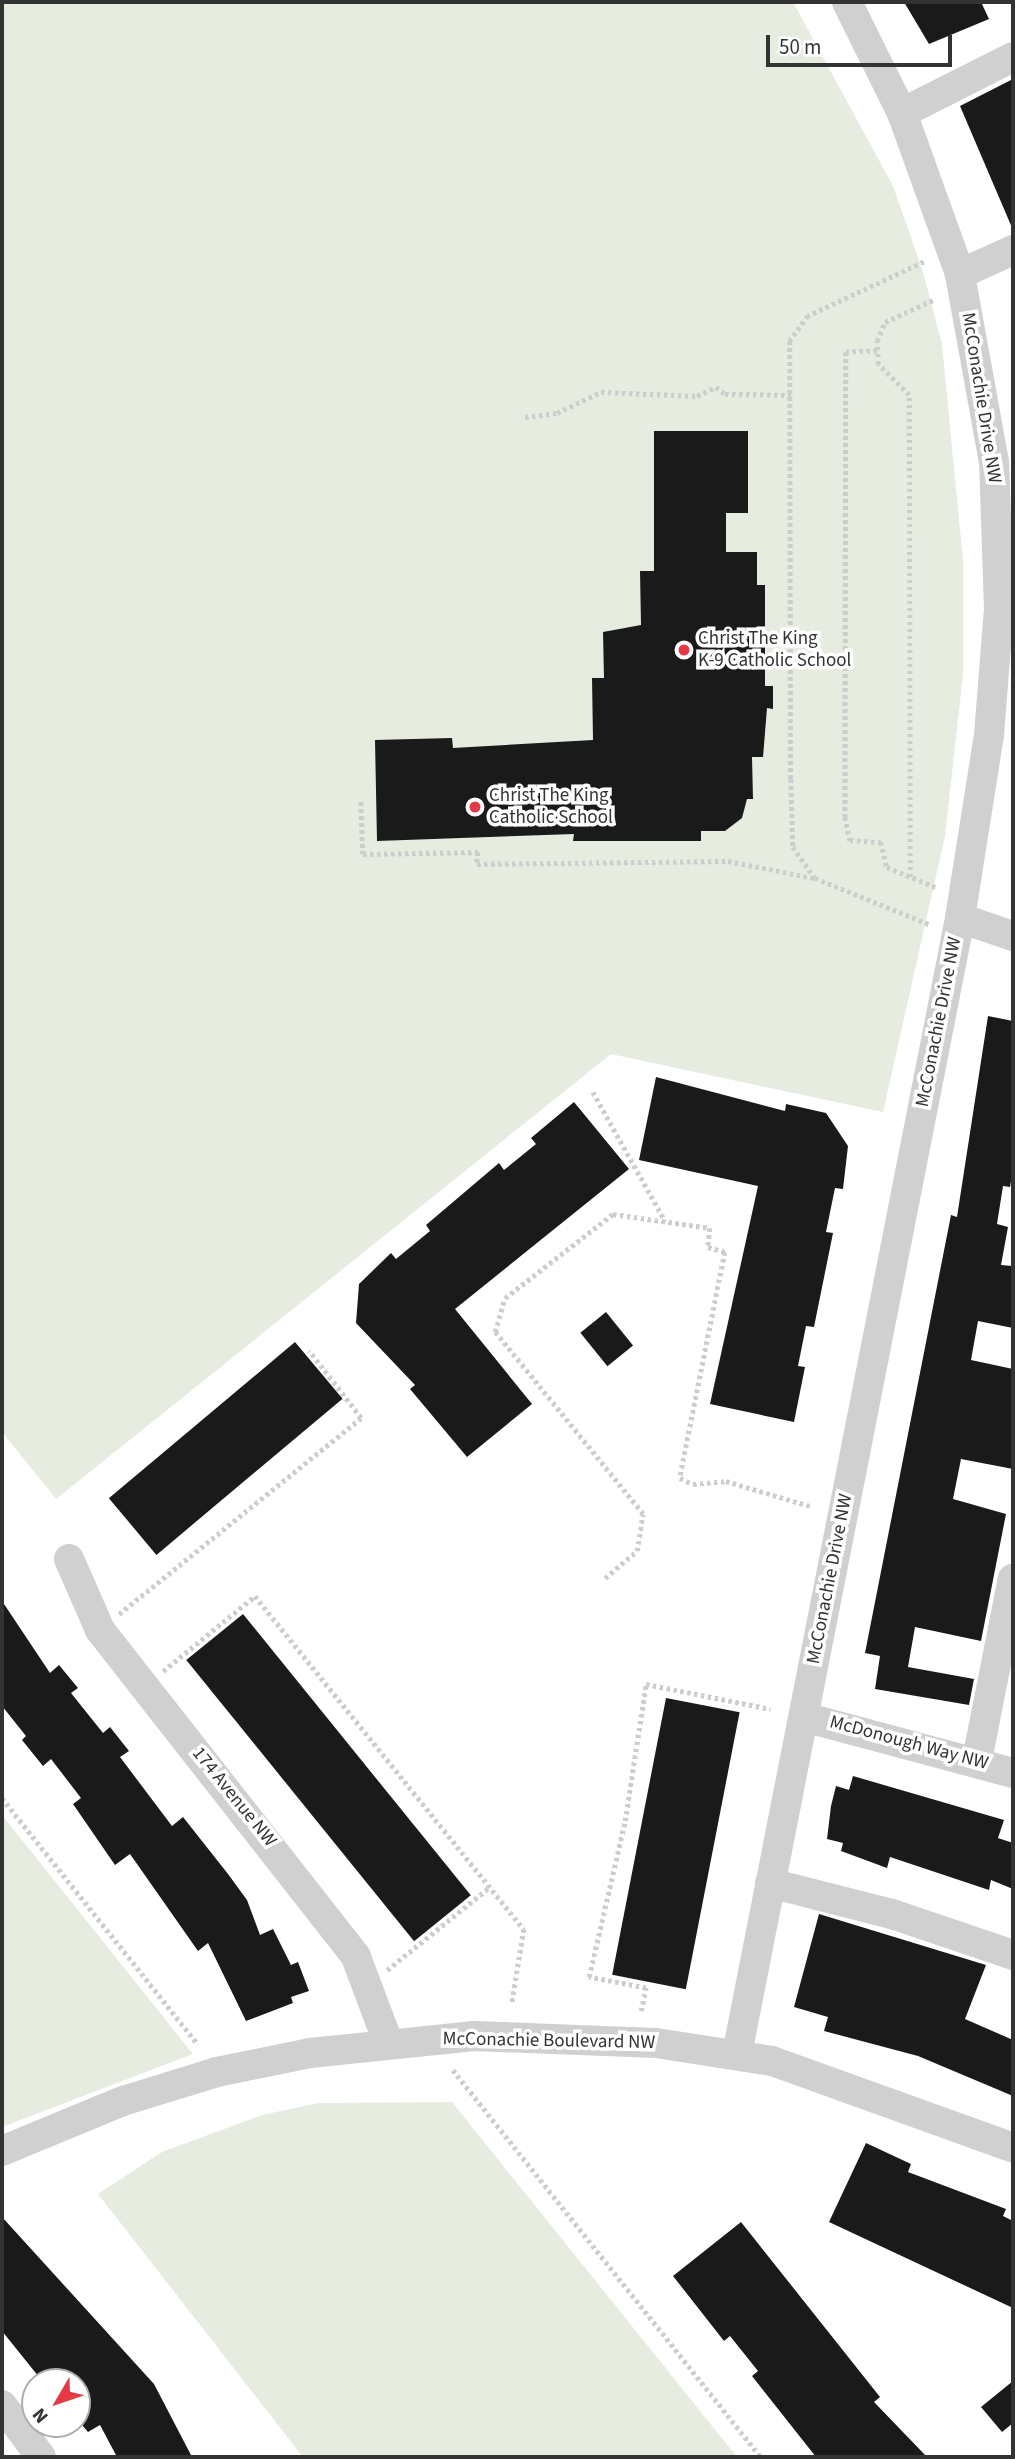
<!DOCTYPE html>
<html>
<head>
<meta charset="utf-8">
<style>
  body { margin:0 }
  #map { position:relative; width:1015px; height:2459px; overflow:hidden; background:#fff; font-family:"Source Sans 3",sans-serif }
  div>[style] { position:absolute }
  .green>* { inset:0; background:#e6ecdf }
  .building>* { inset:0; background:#1a1a1a; transform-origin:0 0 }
  .path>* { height:4.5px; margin-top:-2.25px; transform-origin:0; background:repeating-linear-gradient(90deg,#cdcdcd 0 3.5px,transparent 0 7px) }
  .minor>* { height:30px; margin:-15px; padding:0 15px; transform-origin:15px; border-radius:15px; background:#d0d0d0 }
  .dots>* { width:19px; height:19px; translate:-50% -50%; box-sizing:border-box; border:4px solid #fff; border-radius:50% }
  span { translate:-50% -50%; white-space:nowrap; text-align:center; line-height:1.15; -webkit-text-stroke:7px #fff; paint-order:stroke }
  .street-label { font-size:19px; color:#333 }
  .poi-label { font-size:19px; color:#333 }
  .left { translate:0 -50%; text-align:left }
  .frame { position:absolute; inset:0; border:4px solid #333; pointer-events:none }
  .north { position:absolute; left:21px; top:2368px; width:70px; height:70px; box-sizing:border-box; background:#fff; border:2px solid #adadad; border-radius:50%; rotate:231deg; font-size:19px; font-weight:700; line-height:28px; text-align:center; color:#333 }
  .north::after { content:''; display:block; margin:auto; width:24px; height:32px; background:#e63946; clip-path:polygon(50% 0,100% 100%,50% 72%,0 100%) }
  .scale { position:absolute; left:766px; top:35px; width:186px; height:32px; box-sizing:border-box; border:4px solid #333; border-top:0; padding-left:9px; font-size:21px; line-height:24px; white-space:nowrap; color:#333; -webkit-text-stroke:5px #fff; paint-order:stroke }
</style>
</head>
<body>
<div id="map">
  <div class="green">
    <i style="clip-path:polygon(2px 2px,793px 2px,893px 186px,923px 272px,942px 344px,963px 561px,963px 674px,945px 836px,883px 1112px,611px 1054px,56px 1499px,2px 1432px)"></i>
    <i style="clip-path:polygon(2px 1815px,193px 2054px,2px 2127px)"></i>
    <i style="clip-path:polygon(452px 2102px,737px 2457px,303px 2457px,98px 2194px,162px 2152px,262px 2115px,319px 2103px)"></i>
  </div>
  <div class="building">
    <i style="clip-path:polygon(904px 2px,981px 2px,989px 19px,929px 44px)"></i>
    <i style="clip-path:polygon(1013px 79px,1013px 230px,960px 106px)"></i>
    <i style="clip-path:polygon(654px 431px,748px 431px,748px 513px,726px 513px,726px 552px,757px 552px,757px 585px,765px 585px,765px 686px,773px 686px,773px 709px,767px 708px,763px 757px,752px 757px,753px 799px,747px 799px,742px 818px,725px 831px,701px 831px,701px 841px,573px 841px,574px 834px,377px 841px,375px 740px,452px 738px,453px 748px,593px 740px,592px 678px,604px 678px,603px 632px,641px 625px,640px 571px,654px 571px)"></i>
    <i style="clip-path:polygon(988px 1016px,1013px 1021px,1013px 1170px,1010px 1187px,1003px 1186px,997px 1224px,1008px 1227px,1001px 1265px,1013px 1266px,1013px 1328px,978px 1321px,971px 1360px,1013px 1369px,1013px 1469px,961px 1459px,953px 1499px,1006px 1514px,981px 1641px,915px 1627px,908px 1667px,974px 1679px,969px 1705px,875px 1689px,880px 1656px,865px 1653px,951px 1215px,957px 1217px)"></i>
    <i style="clip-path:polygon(656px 1077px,785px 1111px,786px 1104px,826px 1113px,848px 1146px,843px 1189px,835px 1188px,826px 1232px,833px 1233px,814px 1327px,806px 1326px,798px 1366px,805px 1367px,794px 1422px,710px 1404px,758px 1186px,639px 1160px)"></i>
    <i style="clip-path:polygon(574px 1102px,629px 1169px,455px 1309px,532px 1404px,467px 1457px,410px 1389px,415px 1385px,356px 1323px,359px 1284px,391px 1253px,396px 1259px,430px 1231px,426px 1225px,499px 1163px,504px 1170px,536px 1144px,531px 1138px)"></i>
    <i style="left:606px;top:1312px;width:43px;height:33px;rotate:51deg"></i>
    <i style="left:295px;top:1342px;width:74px;height:243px;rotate:50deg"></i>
    <i style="clip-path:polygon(2px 1601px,50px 1673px,59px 1665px,78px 1688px,71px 1693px,103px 1733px,110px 1727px,129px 1751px,120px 1757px,172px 1826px,183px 1817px,228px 1874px,247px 1900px,260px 1935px,273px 1929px,291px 1965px,298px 1962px,309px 1991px,291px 1997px,293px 2003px,246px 2021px,208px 1943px,198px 1951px,130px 1854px,115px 1865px,73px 1804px,81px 1798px,51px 1759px,43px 1766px,22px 1740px,26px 1736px,2px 1706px)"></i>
    <i style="left:243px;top:1614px;width:362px;height:73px;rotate:51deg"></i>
    <i style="left:666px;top:1698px;width:75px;height:282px;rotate:11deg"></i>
    <i style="clip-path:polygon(853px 1776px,1004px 1820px,998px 1838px,1013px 1843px,1013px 1889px,991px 1880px,989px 1890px,890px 1857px,887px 1868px,841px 1851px,843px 1843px,827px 1839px,831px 1806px,836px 1786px,849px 1790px)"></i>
    <i style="clip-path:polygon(819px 1914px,986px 1965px,965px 2019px,1013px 2040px,1013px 2096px,918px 2056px,824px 2031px,828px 2017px,794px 2007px)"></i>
    <i style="clip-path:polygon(866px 2143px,911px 2164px,908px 2172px,1006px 2209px,1003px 2216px,1013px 2221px,1013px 2308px,829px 2222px)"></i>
    <i style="clip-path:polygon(2px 2217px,154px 2384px,192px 2457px,117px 2457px,100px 2425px,88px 2432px,77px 2419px,77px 2382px,43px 2382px,2px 2331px)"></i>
    <i style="clip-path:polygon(741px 2222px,880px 2397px,874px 2402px,927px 2457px,816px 2457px,752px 2376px,758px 2371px,730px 2336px,724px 2341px,673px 2276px)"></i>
    <i style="clip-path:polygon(1013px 2381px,1013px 2423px,1002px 2432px,981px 2407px)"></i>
  </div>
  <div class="path">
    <i style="left:924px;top:262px;width:128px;rotate:155deg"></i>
    <i style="left:808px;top:316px;width:31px;rotate:126deg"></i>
    <i style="left:790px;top:341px;width:438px;rotate:89.9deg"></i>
    <i style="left:791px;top:779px;width:68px;rotate:88.3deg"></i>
    <i style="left:793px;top:847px;width:38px;rotate:55deg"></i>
    <i style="left:815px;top:878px;width:123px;rotate:22deg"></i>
    <i style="left:877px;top:351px;width:31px;rotate:178deg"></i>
    <i style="left:846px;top:352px;width:465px;rotate:90.1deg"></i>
    <i style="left:845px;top:817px;width:24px;rotate:78deg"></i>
    <i style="left:850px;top:840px;width:31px;rotate:4deg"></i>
    <i style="left:881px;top:842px;width:26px;rotate:77deg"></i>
    <i style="left:887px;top:867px;width:55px;rotate:22.4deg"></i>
    <i style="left:525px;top:417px;width:32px;rotate:-7deg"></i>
    <i style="left:557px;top:413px;width:49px;rotate:-25.5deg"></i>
    <i style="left:601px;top:392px;width:96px;rotate:2.4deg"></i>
    <i style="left:697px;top:396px;width:21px;rotate:-25deg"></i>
    <i style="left:716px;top:387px;width:11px;rotate:38deg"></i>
    <i style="left:725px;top:394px;width:66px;rotate:0.9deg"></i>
    <i style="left:361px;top:802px;width:52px;rotate:87.8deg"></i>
    <i style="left:363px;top:854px;width:115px;rotate:-1deg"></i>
    <i style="left:478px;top:852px;width:12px;rotate:95deg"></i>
    <i style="left:477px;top:864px;width:251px;rotate:-0.7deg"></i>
    <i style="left:728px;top:861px;width:88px;rotate:11.2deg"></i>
    <i style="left:910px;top:877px;width:482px;rotate:-90.1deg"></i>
    <i style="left:909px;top:395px;width:44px;rotate:-135deg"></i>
    <i style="left:878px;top:364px;width:23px;rotate:-92deg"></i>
    <i style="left:877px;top:341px;width:21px;rotate:-67deg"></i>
    <i style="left:885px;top:322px;width:53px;rotate:-24.6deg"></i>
    <i style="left:593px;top:1092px;width:148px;rotate:60.8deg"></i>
    <i style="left:605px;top:1578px;width:42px;rotate:-40.2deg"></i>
    <i style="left:637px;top:1551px;width:37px;rotate:-81deg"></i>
    <i style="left:643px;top:1514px;width:235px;rotate:-129.1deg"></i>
    <i style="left:495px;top:1332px;width:35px;rotate:-74deg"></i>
    <i style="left:505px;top:1298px;width:137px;rotate:-37.9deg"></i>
    <i style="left:613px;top:1214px;width:98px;rotate:8.2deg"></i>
    <i style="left:710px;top:1228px;width:19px;rotate:96deg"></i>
    <i style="left:708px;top:1247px;width:18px;rotate:16deg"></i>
    <i style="left:725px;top:1252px;width:230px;rotate:101.3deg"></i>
    <i style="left:680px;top:1478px;width:14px;rotate:25deg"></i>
    <i style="left:693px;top:1484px;width:33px;rotate:-5deg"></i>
    <i style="left:726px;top:1481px;width:88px;rotate:16.6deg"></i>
    <i style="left:119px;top:1614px;width:311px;rotate:-39deg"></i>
    <i style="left:361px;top:1418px;width:85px;rotate:-127.8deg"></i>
    <i style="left:163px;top:1671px;width:119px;rotate:-39.2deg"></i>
    <i style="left:255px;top:1596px;width:428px;rotate:51.1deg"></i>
    <i style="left:524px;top:1929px;width:76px;rotate:99.1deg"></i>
    <i style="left:2px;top:1798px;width:315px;rotate:51.5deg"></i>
    <i style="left:387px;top:1970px;width:132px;rotate:-38.9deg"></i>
    <i style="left:641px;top:2011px;width:24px;rotate:-78deg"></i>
    <i style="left:646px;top:1988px;width:58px;rotate:-169.1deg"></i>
    <i style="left:589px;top:1977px;width:160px;rotate:-77deg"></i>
    <i style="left:625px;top:1821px;width:139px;rotate:-81.3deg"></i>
    <i style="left:646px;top:1684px;width:127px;rotate:11.3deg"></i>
    <i style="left:453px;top:2070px;width:495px;rotate:51.5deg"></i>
  </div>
  <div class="minor">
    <i style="left:902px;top:113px;width:124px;rotate:-26.8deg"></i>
    <i style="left:960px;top:274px;width:58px;rotate:-24.4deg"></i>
    <i style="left:960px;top:918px;width:56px;rotate:18.8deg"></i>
    <i style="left:69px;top:1559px;width:77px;rotate:66.4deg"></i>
    <i style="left:100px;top:1630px;width:415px;rotate:51.9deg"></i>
    <i style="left:356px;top:1957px;width:91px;rotate:69.4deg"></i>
    <i style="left:804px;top:1717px;width:216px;rotate:15deg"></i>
    <i style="left:977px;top:1760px;width:185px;rotate:-78.8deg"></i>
    <i style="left:770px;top:1883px;width:126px;rotate:14.3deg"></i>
    <i style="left:892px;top:1914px;width:128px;rotate:18.7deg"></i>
    <i style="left:737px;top:2054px;width:1158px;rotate:-78.89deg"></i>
    <i style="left:960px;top:918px;width:185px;rotate:-81deg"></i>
    <i style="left:989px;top:735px;width:126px;rotate:-85.5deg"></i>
    <i style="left:999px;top:609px;width:147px;rotate:-91.9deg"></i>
    <i style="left:994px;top:462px;width:191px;rotate:-100.3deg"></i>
    <i style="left:960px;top:274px;width:171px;rotate:-109.8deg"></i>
    <i style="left:902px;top:113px;width:124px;rotate:-116.4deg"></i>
    <i style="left:2px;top:2151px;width:131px;rotate:-22.5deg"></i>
    <i style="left:123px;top:2101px;width:98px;rotate:-17.1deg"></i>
    <i style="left:217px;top:2072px;width:95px;rotate:-11.5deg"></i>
    <i style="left:310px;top:2053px;width:165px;rotate:-5.9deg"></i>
    <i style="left:474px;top:2036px;width:182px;rotate:2.2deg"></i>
    <i style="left:656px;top:2043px;width:117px;rotate:8.8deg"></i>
    <i style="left:772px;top:2061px;width:256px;rotate:19.8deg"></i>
    <i style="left:2px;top:2405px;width:65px;rotate:53.1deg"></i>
  </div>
  <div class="dots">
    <i style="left:684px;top:650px;background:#e63946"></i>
    <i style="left:475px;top:807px;background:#e63946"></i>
  </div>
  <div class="street-label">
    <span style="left:981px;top:398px;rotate:81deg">McConachie Drive NW</span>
    <span style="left:939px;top:1022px;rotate:-79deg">McConachie Drive NW</span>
    <span style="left:830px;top:1579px;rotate:-79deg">McConachie Drive NW</span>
    <span style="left:909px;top:1743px;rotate:15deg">McDonough Way NW</span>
    <span style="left:234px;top:1797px;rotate:51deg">174 Avenue NW</span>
    <span style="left:549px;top:2041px;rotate:1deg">McConachie Boulevard NW</span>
  </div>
  <div class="poi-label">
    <span class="left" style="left:698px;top:650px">Christ The King<br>K-9 Catholic School</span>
    <span class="left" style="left:489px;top:807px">Christ The King<br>Catholic School</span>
  </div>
  <div class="frame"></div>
  <div class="north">N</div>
  <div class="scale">50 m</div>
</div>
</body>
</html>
